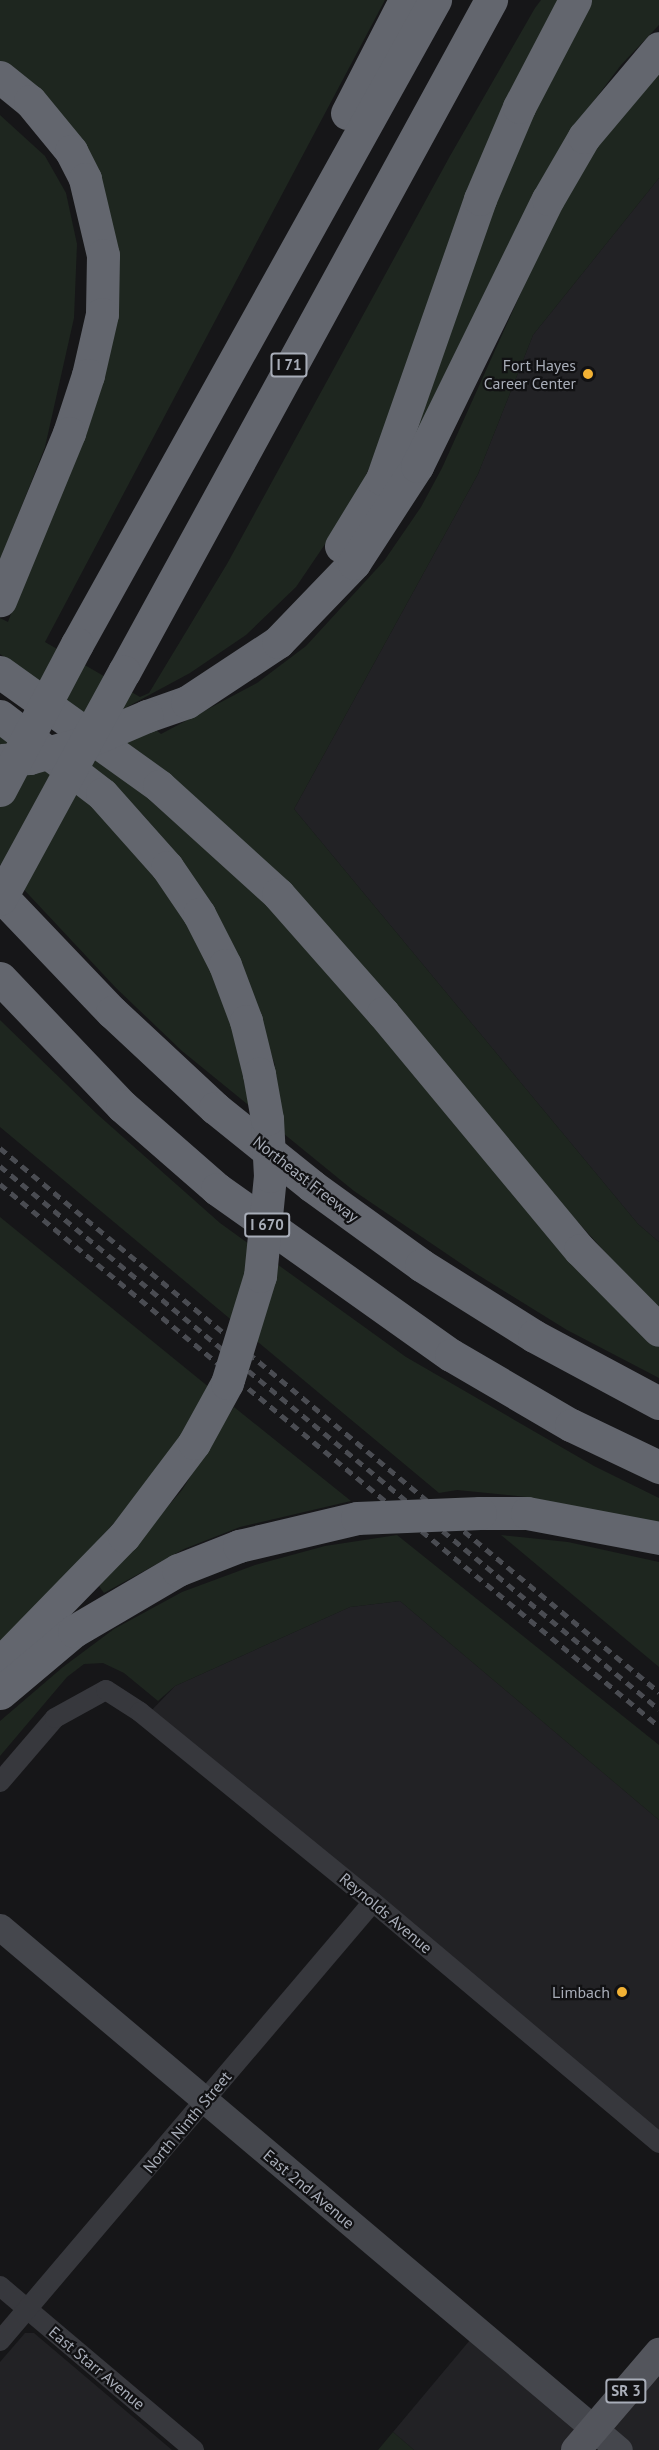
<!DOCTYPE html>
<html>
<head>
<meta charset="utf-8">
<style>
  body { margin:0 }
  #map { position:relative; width:659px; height:2450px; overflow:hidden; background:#161618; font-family:"PT Sans",sans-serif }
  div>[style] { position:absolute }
  .built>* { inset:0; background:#222225 }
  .green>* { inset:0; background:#1e261f }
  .street>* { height:20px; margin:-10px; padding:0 10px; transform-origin:10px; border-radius:10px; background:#37383d }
  .secondary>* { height:27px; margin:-13.5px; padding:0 13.5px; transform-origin:13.5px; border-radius:13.5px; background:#45474d }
  .primary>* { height:30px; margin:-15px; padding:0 15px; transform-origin:15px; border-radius:15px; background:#53555c }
  .highway>* { height:33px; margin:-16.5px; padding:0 16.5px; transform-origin:16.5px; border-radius:16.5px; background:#63666e }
  .rail>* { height:4.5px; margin-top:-2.25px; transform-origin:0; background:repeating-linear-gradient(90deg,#4a4c52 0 8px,transparent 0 14px) }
  .highway-bridge>* { height:33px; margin:-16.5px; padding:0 16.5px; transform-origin:16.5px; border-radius:16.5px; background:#63666e }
  .dots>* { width:16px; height:16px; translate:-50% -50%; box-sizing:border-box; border:3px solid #111113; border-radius:50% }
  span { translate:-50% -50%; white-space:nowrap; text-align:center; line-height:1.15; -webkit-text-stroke:4.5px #111113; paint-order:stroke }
  .shield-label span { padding:2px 4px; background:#111113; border:2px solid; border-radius:4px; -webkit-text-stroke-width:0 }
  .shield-label { font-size:15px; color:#a8adb8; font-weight:700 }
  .poi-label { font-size:16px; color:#a8adb8 }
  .right { translate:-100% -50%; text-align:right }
  .street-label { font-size:16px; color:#a8adb8 }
</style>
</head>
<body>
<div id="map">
  <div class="built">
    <i style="clip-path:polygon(659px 178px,659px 1242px,638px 1224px,294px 809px,478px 474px,533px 335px)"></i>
    <i style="clip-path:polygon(400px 1601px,659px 1820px,659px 2138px,149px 1713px,175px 1686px,350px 1607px)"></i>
    <i style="clip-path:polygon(25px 2333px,34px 2333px,172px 2450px,0 2450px,0 2362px)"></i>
    <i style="clip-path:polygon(475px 2334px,591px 2432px,575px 2450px,414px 2450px,393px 2432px)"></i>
    <i style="clip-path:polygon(659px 2373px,659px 2450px,629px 2450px,602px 2428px)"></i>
  </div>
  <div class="green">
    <i style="clip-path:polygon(0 0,385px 0,45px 642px,140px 697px,149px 693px,227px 564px,450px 156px,535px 8px,541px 0,562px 0,357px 497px,296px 587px,246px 635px,190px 673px,127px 707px,161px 734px,257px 683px,306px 646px,384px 561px,421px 507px,442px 468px,551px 226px,586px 162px,659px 68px,659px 178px,533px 335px,478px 474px,294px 809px,638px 1224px,659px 1242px,659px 1312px,191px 793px,145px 756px,0 654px,0 618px,8px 622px,40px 533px,112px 223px,0 63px)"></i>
    <i style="clip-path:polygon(588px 0,659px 0,659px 25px,621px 65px,574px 127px,407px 461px,400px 458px,522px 132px)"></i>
    <i style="clip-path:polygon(0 115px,45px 156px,66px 193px,77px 244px,74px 318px,45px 447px,0 561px)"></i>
    <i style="clip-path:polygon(0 731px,79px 788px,167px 885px,186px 914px,222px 991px,248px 1087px,266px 1080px,275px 1065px,241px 967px,219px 920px,170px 846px,142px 814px,110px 782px,53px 737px,111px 764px,173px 809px,262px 891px,312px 945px,564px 1247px,605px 1294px,659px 1344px,659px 1378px,567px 1330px,475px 1273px,354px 1191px,182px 1051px,116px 988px,0 864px)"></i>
    <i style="clip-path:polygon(0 1020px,97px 1114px,220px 1223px,406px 1357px,594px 1466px,659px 1498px,659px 1524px,527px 1497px,457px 1490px,439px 1493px,0 1127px)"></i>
    <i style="clip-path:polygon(0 1217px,210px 1388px,159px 1474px,0 1648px)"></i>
    <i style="clip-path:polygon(234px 1407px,351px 1501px,240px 1527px,184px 1549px,104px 1593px,99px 1586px,182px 1490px)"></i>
    <i style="clip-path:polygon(397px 1535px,659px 1745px,659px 1820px,400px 1601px,350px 1607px,175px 1686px,158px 1701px,124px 1673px,103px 1663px,84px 1664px,67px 1677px,0 1756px,0 1721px,63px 1667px,114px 1629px,182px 1592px,255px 1565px,325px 1546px)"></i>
    <i style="clip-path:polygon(501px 1535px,568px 1542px,659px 1562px,659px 1667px)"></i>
    <i style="clip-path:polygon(393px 2432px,414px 2450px,378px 2450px)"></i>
  </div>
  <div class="street">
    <i style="left:0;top:1782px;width:84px;rotate:-49.3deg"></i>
    <i style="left:55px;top:1718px;width:58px;rotate:-28.8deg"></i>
    <i style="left:106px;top:1690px;width:40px;rotate:32.9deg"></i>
    <i style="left:140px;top:1712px;width:301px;rotate:39.2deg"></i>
    <i style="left:373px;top:1902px;width:374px;rotate:40.1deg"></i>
    <i style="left:0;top:2286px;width:254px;rotate:40.2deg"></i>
    <i style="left:0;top:2341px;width:576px;rotate:-49.65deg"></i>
  </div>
  <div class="secondary">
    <i style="left:0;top:1927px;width:810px;rotate:40.19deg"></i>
  </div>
  <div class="primary">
    <i style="left:576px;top:2450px;width:128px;rotate:-49.4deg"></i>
  </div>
  <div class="highway">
    <i style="left:0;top:77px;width:38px;rotate:39deg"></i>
    <i style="left:30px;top:101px;width:65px;rotate:50.6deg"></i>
    <i style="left:71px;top:151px;width:31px;rotate:63deg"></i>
    <i style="left:85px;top:179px;width:78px;rotate:76.7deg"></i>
    <i style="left:103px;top:255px;width:59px;rotate:91deg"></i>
    <i style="left:102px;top:314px;width:63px;rotate:102.9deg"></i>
    <i style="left:88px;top:375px;width:61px;rotate:108.1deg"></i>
    <i style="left:69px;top:433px;width:181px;rotate:112.4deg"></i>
    <i style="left:347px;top:113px;width:127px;rotate:-62.8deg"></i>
    <i style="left:341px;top:546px;width:79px;rotate:-58.5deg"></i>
    <i style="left:382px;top:479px;width:297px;rotate:-70.7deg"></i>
    <i style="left:480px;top:199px;width:100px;rotate:-67deg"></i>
    <i style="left:519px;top:107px;width:121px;rotate:-62.4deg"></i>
    <i style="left:77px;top:644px;width:737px;rotate:-60.93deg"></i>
    <i style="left:0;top:672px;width:196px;rotate:35.6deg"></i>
    <i style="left:159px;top:786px;width:161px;rotate:42.2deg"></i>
    <i style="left:278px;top:894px;width:159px;rotate:48.6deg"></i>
    <i style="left:383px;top:1013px;width:308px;rotate:50.3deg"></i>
    <i style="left:580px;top:1250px;width:112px;rotate:45.4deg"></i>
    <i style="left:124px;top:672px;width:766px;rotate:-61.36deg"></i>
    <i style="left:0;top:716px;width:128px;rotate:37.4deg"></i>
    <i style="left:102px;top:794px;width:98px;rotate:48.3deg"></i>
    <i style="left:167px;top:867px;width:57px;rotate:55.8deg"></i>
    <i style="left:199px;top:914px;width:57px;rotate:63deg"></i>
    <i style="left:225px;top:965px;width:60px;rotate:69.4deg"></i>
    <i style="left:246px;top:1021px;width:55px;rotate:76.2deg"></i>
    <i style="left:147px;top:716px;width:42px;rotate:-19.3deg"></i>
    <i style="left:187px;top:702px;width:109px;rotate:-33.4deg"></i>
    <i style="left:278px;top:642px;width:110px;rotate:-46.1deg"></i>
    <i style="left:354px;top:563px;width:116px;rotate:-57deg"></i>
    <i style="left:417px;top:466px;width:297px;rotate:-63.9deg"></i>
    <i style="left:548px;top:199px;width:72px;rotate:-59.9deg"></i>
    <i style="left:584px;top:137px;width:116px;rotate:-49.9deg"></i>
    <i style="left:0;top:895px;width:162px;rotate:46.3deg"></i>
    <i style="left:112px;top:1012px;width:141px;rotate:43deg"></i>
    <i style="left:215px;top:1108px;width:124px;rotate:38.8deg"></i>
    <i style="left:312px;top:1186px;width:135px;rotate:35.9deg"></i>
    <i style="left:421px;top:1265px;width:133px;rotate:32.1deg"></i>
    <i style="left:534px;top:1336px;width:142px;rotate:28.2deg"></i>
    <i style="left:0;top:978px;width:177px;rotate:46.4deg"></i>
    <i style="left:122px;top:1106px;width:126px;rotate:41.1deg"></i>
    <i style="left:217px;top:1189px;width:287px;rotate:35.4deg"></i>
    <i style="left:451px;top:1355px;width:139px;rotate:30.3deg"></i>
    <i style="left:571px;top:1425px;width:98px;rotate:25.5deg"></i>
    <i style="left:480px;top:1513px;width:47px"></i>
    <i style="left:527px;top:1513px;width:134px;rotate:10.7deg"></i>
    <i style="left:0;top:1663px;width:177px;rotate:-45.7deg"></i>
    <i style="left:124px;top:1536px;width:116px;rotate:-53deg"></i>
    <i style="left:0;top:1693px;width:97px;rotate:-40deg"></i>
    <i style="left:74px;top:1631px;width:121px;rotate:-30.4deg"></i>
    <i style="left:178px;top:1570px;width:66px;rotate:-21.5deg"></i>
    <i style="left:239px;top:1546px;width:121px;rotate:-13.3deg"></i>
  </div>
  <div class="rail">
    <i style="left:0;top:1148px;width:855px;rotate:39.54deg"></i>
    <i style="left:0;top:1166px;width:854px;rotate:39.49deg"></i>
    <i style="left:0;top:1184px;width:853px;rotate:39.44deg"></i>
  </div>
  <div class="highway-bridge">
    <i style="left:2px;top:760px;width:27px;rotate:-4deg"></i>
    <i style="left:29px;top:758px;width:59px;rotate:-15.7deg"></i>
    <i style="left:86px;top:742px;width:66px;rotate:-23.1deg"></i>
    <i style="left:0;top:790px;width:165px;rotate:-62.2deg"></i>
    <i style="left:0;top:899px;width:259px;rotate:-61.4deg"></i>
    <i style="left:194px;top:1443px;width:68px;rotate:-61.2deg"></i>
    <i style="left:227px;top:1383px;width:112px;rotate:-72.9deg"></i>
    <i style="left:260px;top:1276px;width:100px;rotate:-84.3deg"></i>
    <i style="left:270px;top:1176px;width:57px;rotate:-93deg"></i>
    <i style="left:267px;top:1119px;width:46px;rotate:-100.1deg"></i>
    <i style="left:357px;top:1518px;width:123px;rotate:-2.3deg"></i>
  </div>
  <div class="dots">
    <i style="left:588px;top:374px;background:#f2b134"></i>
    <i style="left:622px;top:1992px;background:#f2b134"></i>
  </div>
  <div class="shield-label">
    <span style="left:289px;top:365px">I 71</span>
    <span style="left:267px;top:1225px">I 670</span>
    <span style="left:626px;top:2391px">SR 3</span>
  </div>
  <div class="poi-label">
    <span class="right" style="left:576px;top:374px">Fort Hayes<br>Career Center</span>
    <span class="right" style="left:610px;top:1992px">Limbach</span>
  </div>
  <div class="street-label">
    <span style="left:306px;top:1179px;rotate:38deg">Northeast Freeway</span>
    <span style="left:386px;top:1913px;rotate:40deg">Reynolds Avenue</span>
    <span style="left:187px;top:2122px;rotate:-50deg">North Ninth Street</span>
    <span style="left:309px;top:2189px;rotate:40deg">East 2nd Avenue</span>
    <span style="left:97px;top:2368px;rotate:40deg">East Starr Avenue</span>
  </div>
</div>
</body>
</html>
